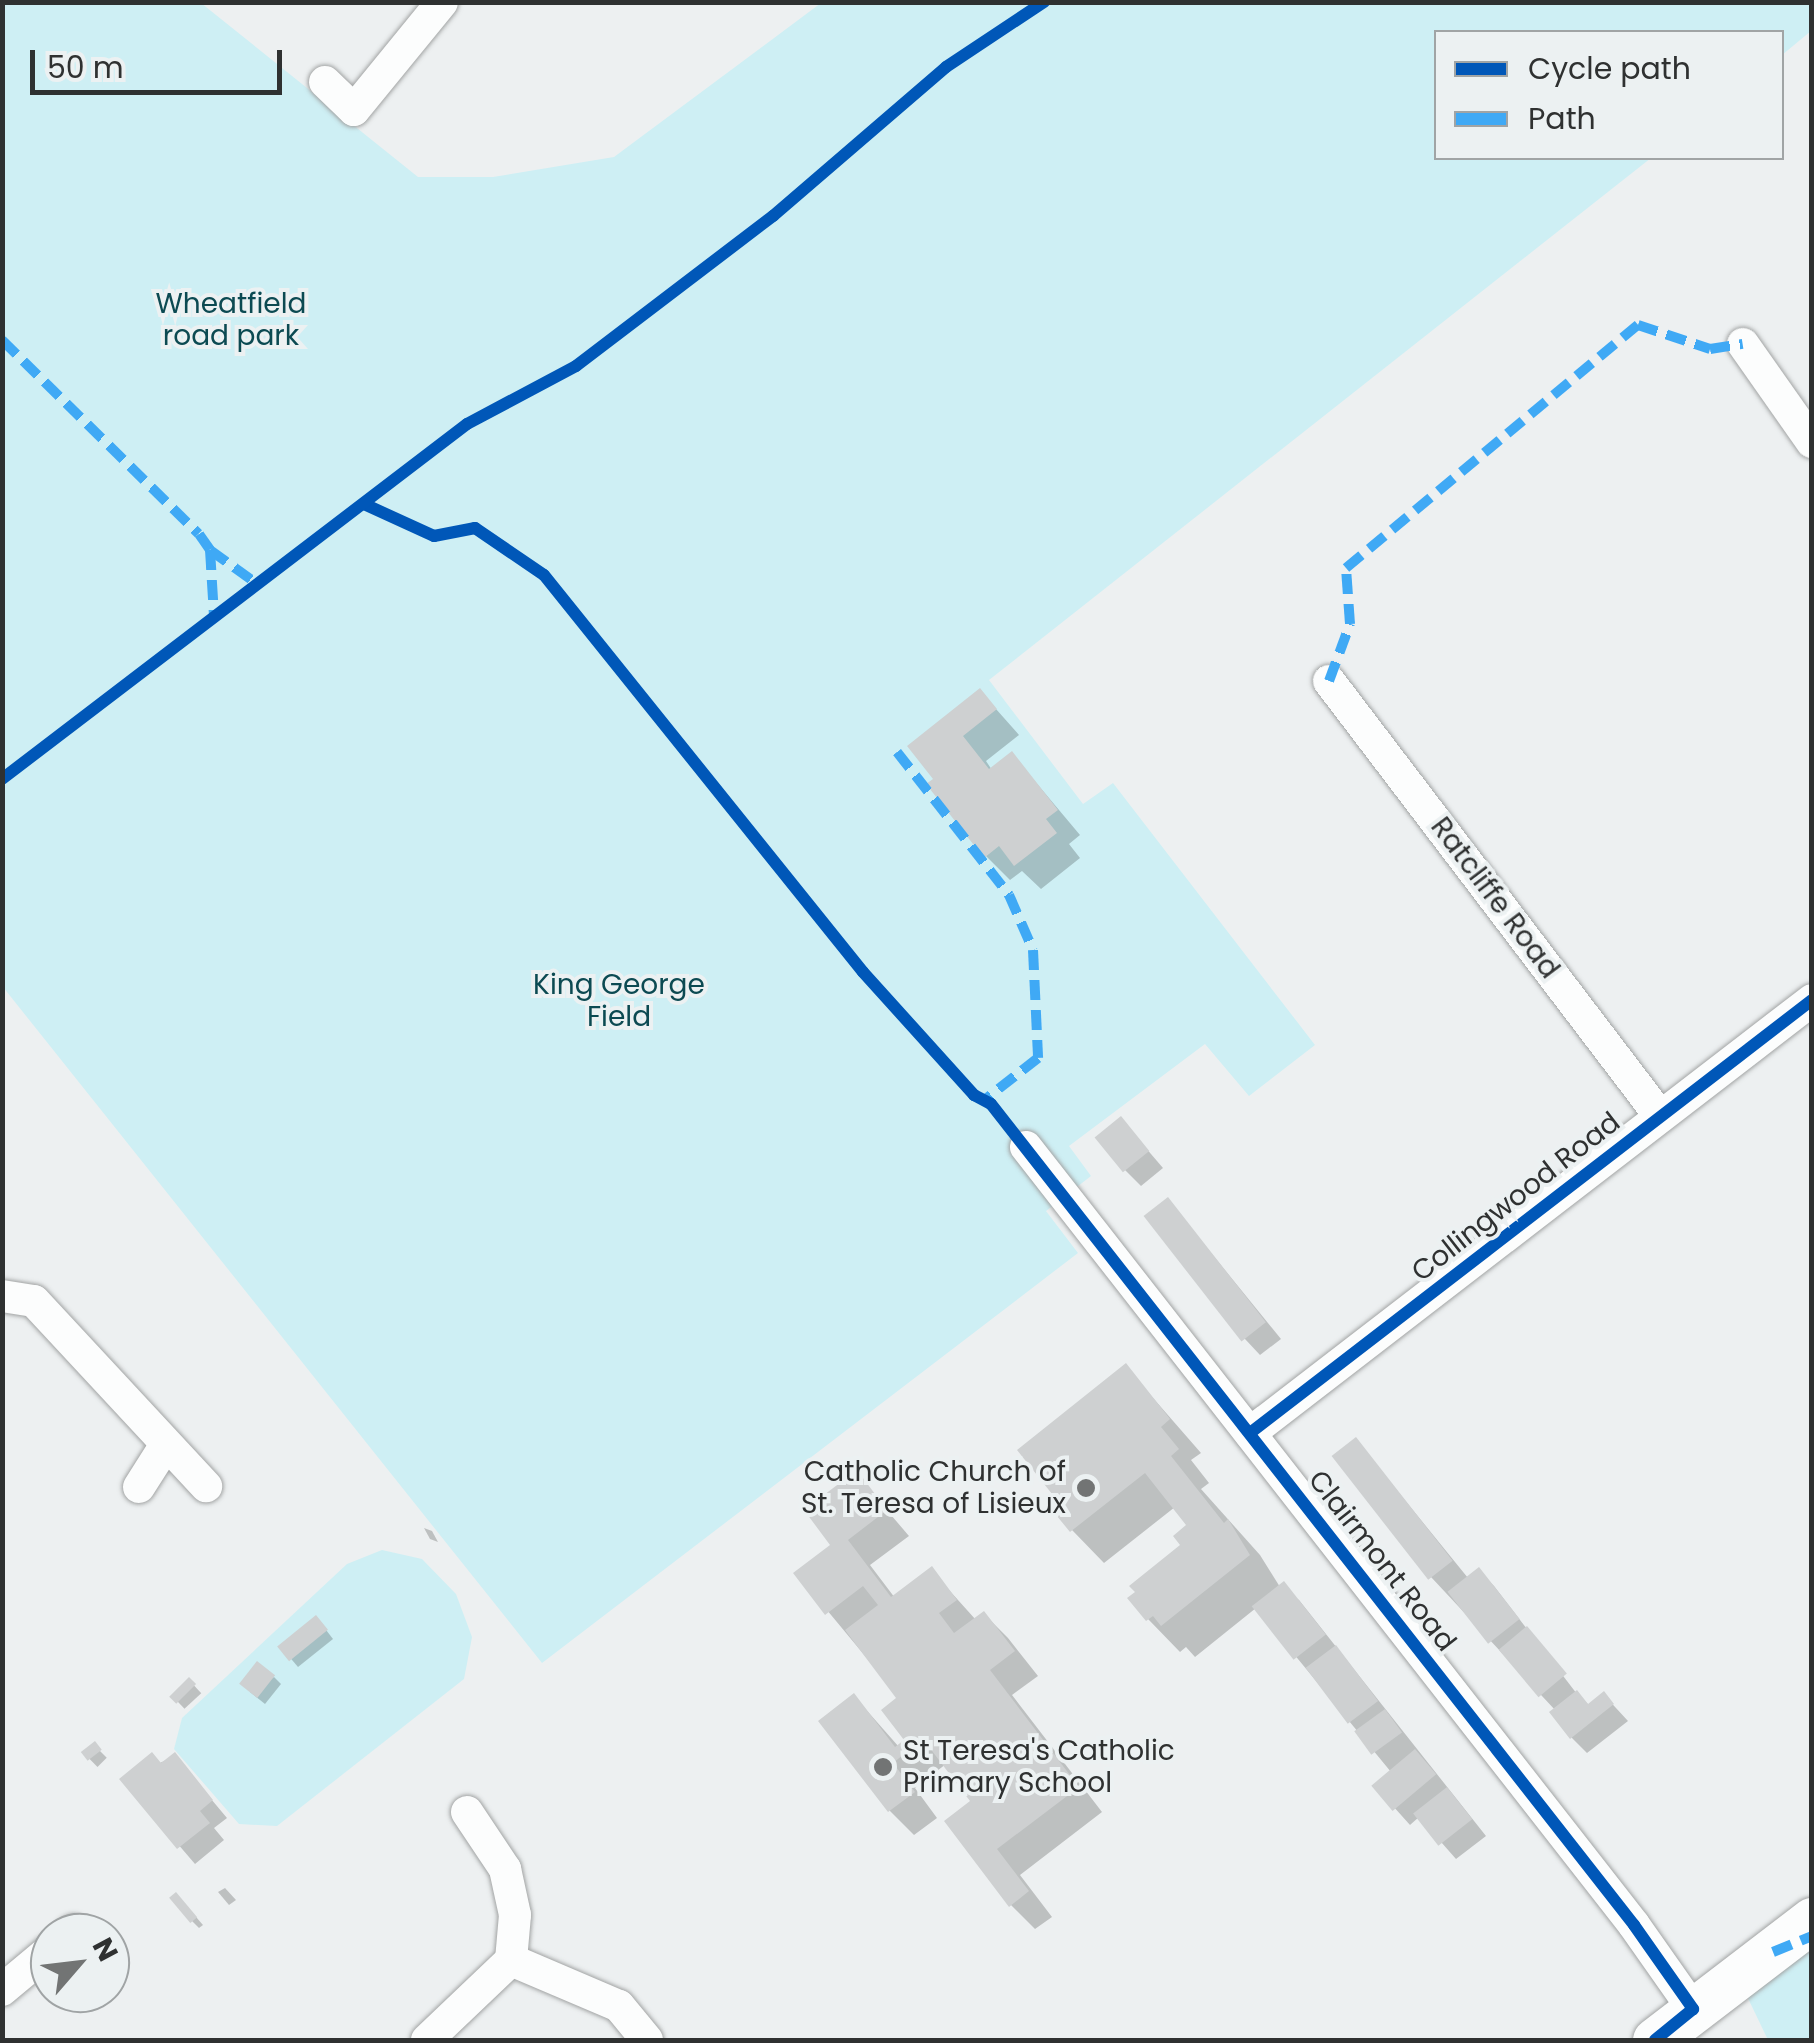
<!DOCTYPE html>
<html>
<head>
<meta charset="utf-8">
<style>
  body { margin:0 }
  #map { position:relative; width:1814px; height:2043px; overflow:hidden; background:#edf0f1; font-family:Poppins,sans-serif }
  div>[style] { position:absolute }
  .green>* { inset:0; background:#ceeff4 }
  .shadow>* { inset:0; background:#0003; transform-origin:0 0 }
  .building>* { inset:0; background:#ced0d1; transform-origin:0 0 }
  .roads { filter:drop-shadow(0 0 2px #a2a4a4) drop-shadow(0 0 2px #a2a4a4) }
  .street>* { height:32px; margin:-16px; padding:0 16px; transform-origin:16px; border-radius:16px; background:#fcfdfd }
  .secondary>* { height:45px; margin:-22.5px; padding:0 22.5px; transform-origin:22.5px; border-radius:22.5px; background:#fcfdfd }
  .quiet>* { height:10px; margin-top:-5px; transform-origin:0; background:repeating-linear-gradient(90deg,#3fa9f5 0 20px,transparent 0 30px) }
  .cycleway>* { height:12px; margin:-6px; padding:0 6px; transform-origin:6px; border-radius:6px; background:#0057b8 }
  .dots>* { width:28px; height:28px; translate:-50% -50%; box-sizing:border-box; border:5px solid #ecf1f2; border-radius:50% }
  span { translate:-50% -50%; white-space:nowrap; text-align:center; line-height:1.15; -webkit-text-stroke:8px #ecf1f2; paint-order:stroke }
  .park-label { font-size:28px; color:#0c4a52 }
  .street-label { font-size:28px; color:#2f3131 }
  .poi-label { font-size:28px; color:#2f3131 }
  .right { translate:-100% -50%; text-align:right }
  .left { translate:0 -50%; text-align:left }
  .frame { position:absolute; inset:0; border:5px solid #2f3131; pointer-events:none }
  .legend { position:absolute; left:1434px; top:30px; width:350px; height:130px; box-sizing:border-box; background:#ecf1f2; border:2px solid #a0a4a5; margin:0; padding:12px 18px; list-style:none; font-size:30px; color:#2f3131 }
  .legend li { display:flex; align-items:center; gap:20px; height:50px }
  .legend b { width:50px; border:2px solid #a0a4a5 }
  .north { position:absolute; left:30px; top:1913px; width:100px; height:100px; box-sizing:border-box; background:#ecf1f2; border:2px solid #a0a4a5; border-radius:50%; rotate:62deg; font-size:28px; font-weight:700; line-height:40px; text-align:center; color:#2f3131 }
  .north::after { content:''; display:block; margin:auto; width:35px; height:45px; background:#727474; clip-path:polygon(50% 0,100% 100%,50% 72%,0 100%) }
  .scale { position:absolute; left:30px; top:50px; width:252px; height:45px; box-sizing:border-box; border:5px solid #2f3131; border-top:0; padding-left:12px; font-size:30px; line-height:35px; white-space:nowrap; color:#2f3131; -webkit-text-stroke:8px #ecf1f2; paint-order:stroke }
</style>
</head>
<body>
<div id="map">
  <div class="green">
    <i style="clip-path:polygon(3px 3px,201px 3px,418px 177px,493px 177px,614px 157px,821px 3px,1811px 3px,1811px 31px,1782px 55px,1782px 32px,1436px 32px,1436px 158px,1651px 158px,989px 680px,1083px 804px,1113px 783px,1315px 1045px,1249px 1096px,1205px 1044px,1069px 1146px,1091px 1176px,1046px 1211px,1078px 1253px,542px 1663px,3px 987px)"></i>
    <i style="clip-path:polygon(382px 1550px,422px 1559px,456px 1594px,472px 1637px,464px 1679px,277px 1826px,239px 1824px,174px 1749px,182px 1718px,347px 1564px)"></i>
    <i style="clip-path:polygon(1811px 1940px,1811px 2040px,1768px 2040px,1745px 1992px)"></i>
  </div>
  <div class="shadow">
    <i style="clip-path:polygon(980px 691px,1019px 735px,986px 761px,992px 770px,1012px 754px,1080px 835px,1069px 844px,1080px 858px,1041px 889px,1022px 871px,1010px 880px,986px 856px,936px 780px)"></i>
    <i style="clip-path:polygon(1121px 1119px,1163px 1168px,1141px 1186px,1125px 1170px)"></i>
    <i style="clip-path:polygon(1168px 1200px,1281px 1339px,1260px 1355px,1245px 1339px)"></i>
    <i style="clip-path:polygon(1126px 1367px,1201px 1453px,1191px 1460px,1209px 1483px,1201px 1489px,1260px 1555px,1280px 1587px,1299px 1600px,1486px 1836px,1456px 1859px,1419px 1817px,1410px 1825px,1375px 1786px,1391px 1772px,1256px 1608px,1195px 1657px,1186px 1647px,1180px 1652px,1148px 1619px,1190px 1526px,1175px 1507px,1104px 1563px,1072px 1530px,1063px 1505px)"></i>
    <i style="clip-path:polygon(1356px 1440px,1468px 1578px,1478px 1570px,1494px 1586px,1577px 1694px,1590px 1706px,1604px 1695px,1628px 1721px,1587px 1753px,1572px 1738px,1556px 1711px,1431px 1577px)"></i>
    <i style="clip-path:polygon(856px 1474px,909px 1536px,870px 1565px,895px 1598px,931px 1570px,976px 1620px,984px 1614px,1008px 1638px,1038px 1676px,1012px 1695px,1102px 1812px,1020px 1875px,1052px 1917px,1035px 1929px,1011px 1905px,974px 1802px,946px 1764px,915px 1788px,937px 1818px,914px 1835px,890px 1811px,854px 1696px,899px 1747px,907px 1741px,900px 1698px,797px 1574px,834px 1546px)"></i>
    <i style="clip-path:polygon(424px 1528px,432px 1531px,438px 1542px,430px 1539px)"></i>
    <i style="clip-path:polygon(323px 1626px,333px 1639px,298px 1667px,281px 1647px)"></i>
    <i style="clip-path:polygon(274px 1677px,281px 1684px,265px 1704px,250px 1692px)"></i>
    <i style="left:189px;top:1680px;width:18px;height:23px;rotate:47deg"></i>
    <i style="left:94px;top:1745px;width:18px;height:13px;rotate:45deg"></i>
    <i style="clip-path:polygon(175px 1756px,227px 1818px,214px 1828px,224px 1840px,195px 1864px,123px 1780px)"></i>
    <i style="clip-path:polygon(225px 1888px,236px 1900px,229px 1905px,218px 1892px)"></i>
    <i style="clip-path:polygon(183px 1902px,203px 1925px,199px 1928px,192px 1921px)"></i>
  </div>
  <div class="building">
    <i style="clip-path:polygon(980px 688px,997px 709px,963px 736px,989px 769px,1012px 751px,1058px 810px,1046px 819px,1057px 833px,1014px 866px,999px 846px,984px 858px,926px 784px,933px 779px,907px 746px)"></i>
    <i style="left:1121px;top:1116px;width:45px;height:34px;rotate:51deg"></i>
    <i style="left:1168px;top:1197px;width:159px;height:31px;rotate:52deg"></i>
    <i style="clip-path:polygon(1126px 1363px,1170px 1419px,1161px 1427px,1179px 1449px,1171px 1456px,1224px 1523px,1228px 1519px,1250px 1555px,1161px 1626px,1153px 1616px,1146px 1621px,1127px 1598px,1135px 1592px,1129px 1586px,1180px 1545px,1173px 1536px,1186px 1525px,1145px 1473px,1070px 1532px,1052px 1510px,1060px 1504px,1017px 1450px)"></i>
    <i style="left:1356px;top:1437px;width:157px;height:31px;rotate:52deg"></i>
    <i style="clip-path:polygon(857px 1470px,887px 1510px,848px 1540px,891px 1597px,932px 1566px,957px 1600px,939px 1613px,954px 1633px,984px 1611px,1015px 1651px,990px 1670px,1079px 1787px,997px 1849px,1029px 1891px,1009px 1907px,944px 1821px,970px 1801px,923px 1739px,893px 1763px,915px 1792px,888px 1812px,818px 1721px,854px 1693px,895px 1747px,904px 1740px,881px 1710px,896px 1698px,845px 1630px,878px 1605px,863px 1586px,825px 1615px,793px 1573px,830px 1545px,804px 1510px)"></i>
    <i style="left:1479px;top:1567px;width:66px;height:40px;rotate:52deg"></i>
    <i style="left:1284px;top:1581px;width:68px;height:41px;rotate:52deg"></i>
    <i style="left:316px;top:1615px;width:19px;height:50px;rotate:51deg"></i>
    <i style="left:1527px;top:1626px;width:62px;height:37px;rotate:50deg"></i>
    <i style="left:1336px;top:1645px;width:70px;height:38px;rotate:53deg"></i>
    <i style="left:257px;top:1661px;width:23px;height:29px;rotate:38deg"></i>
    <i style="left:189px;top:1677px;width:10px;height:28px;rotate:45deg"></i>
    <i style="clip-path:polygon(1577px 1690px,1588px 1704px,1604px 1691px,1614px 1704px,1570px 1739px,1549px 1712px)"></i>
    <i style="left:1385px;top:1709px;width:29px;height:38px;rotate:54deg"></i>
    <i style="left:95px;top:1741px;width:11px;height:18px;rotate:52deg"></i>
    <i style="left:1415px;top:1749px;width:33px;height:57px;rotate:50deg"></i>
    <i style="clip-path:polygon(152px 1752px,161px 1763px,175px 1752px,213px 1800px,200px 1811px,210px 1823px,177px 1849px,119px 1779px)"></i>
    <i style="left:1447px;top:1787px;width:41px;height:43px;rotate:52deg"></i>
    <i style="left:176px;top:1892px;width:33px;height:9px;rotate:50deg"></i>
  </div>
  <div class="roads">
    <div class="street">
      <i style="left:325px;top:82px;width:40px;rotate:44deg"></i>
      <i style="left:354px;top:110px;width:139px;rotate:-50.8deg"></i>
      <i style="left:1743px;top:344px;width:120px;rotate:54.9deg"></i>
      <i style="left:1329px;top:681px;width:547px;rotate:52.73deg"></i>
      <i style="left:1026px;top:1147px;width:987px;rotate:51.99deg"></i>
      <i style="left:1634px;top:1925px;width:103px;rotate:54.9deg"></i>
      <i style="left:2px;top:1296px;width:32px;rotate:9deg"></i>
      <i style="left:34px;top:1301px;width:253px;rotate:47.1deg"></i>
      <i style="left:1250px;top:1433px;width:709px;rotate:-37.61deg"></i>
      <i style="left:139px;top:1487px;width:49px;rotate:-57.6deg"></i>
      <i style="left:467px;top:1812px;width:69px;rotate:56.3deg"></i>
      <i style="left:505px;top:1869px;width:47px;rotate:77.7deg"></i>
      <i style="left:515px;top:1915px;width:45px;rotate:95.1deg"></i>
      <i style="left:70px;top:1933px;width:4px;rotate:-34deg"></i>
      <i style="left:2px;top:1990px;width:62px;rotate:-39.8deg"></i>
      <i style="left:427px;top:2040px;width:116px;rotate:-43.6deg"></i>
      <i style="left:511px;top:1960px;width:117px;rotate:23.1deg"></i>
      <i style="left:619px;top:2006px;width:44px;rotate:50.5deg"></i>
    </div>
    <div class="secondary">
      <i style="left:1655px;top:2040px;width:198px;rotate:-37.4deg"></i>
    </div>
  </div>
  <div class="quiet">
    <i style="left:2px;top:340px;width:276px;rotate:44.6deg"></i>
    <i style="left:199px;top:534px;width:19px;rotate:55deg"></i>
    <i style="left:210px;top:550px;width:65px;rotate:86.5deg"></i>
    <i style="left:210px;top:550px;width:57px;rotate:35.7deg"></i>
    <i style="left:1329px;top:681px;width:61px;rotate:-69.8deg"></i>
    <i style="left:1350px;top:624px;width:56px;rotate:-94.1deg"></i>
    <i style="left:1346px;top:568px;width:380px;rotate:-39.8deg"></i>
    <i style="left:1638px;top:325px;width:76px;rotate:18.4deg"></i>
    <i style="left:1710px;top:349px;width:33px;rotate:-9deg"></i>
    <i style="left:897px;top:752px;width:182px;rotate:51.9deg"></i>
    <i style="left:1009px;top:895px;width:60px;rotate:66.4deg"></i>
    <i style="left:1033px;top:950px;width:108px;rotate:87.3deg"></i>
    <i style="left:1038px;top:1058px;width:70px;rotate:142deg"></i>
    <i style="left:1773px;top:1952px;width:42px;rotate:-22.3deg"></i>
  </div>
  <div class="cycleway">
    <i style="left:364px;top:504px;width:77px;rotate:24.6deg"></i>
    <i style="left:434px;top:536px;width:42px;rotate:-11deg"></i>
    <i style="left:475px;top:528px;width:83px;rotate:34.3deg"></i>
    <i style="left:544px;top:575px;width:509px;rotate:51.22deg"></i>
    <i style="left:863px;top:972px;width:166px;rotate:47.9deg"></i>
    <i style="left:974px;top:1095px;width:19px;rotate:28deg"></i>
    <i style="left:991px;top:1104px;width:1043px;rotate:51.93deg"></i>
    <i style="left:1634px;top:1925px;width:103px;rotate:54.9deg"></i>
    <i style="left:1693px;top:2009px;width:49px;rotate:140.8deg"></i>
    <i style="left:2px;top:779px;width:585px;rotate:-37.36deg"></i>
    <i style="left:467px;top:424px;width:123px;rotate:-28deg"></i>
    <i style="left:576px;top:366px;width:248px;rotate:-37.3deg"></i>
    <i style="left:773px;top:216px;width:228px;rotate:-40.7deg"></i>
    <i style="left:946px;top:67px;width:118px;rotate:-33.6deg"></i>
    <i style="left:1250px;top:1433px;width:709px;rotate:-37.61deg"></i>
  </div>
  <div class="dots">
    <i style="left:1086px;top:1488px;background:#727474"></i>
    <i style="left:883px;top:1767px;background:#727474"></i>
  </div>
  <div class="park-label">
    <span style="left:231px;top:320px">Wheatfield<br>road park</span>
    <span style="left:619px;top:1001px">King George<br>Field</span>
  </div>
  <div class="street-label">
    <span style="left:1495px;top:898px;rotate:53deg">Ratcliffe Road</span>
    <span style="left:1516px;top:1197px;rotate:-38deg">Collingwood Road</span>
    <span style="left:1382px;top:1561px;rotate:52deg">Clairmont Road</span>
  </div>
  <div class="poi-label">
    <span class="right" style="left:1066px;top:1488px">Catholic Church of<br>St. Teresa of Lisieux</span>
    <span class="left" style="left:903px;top:1767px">St Teresa's Catholic<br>Primary School</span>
  </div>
  <div class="frame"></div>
  <ul class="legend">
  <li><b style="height:12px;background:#0057b8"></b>Cycle path</li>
  <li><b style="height:12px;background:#3fa9f5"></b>Path</li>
  </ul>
  <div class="north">N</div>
  <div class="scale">50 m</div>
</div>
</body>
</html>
